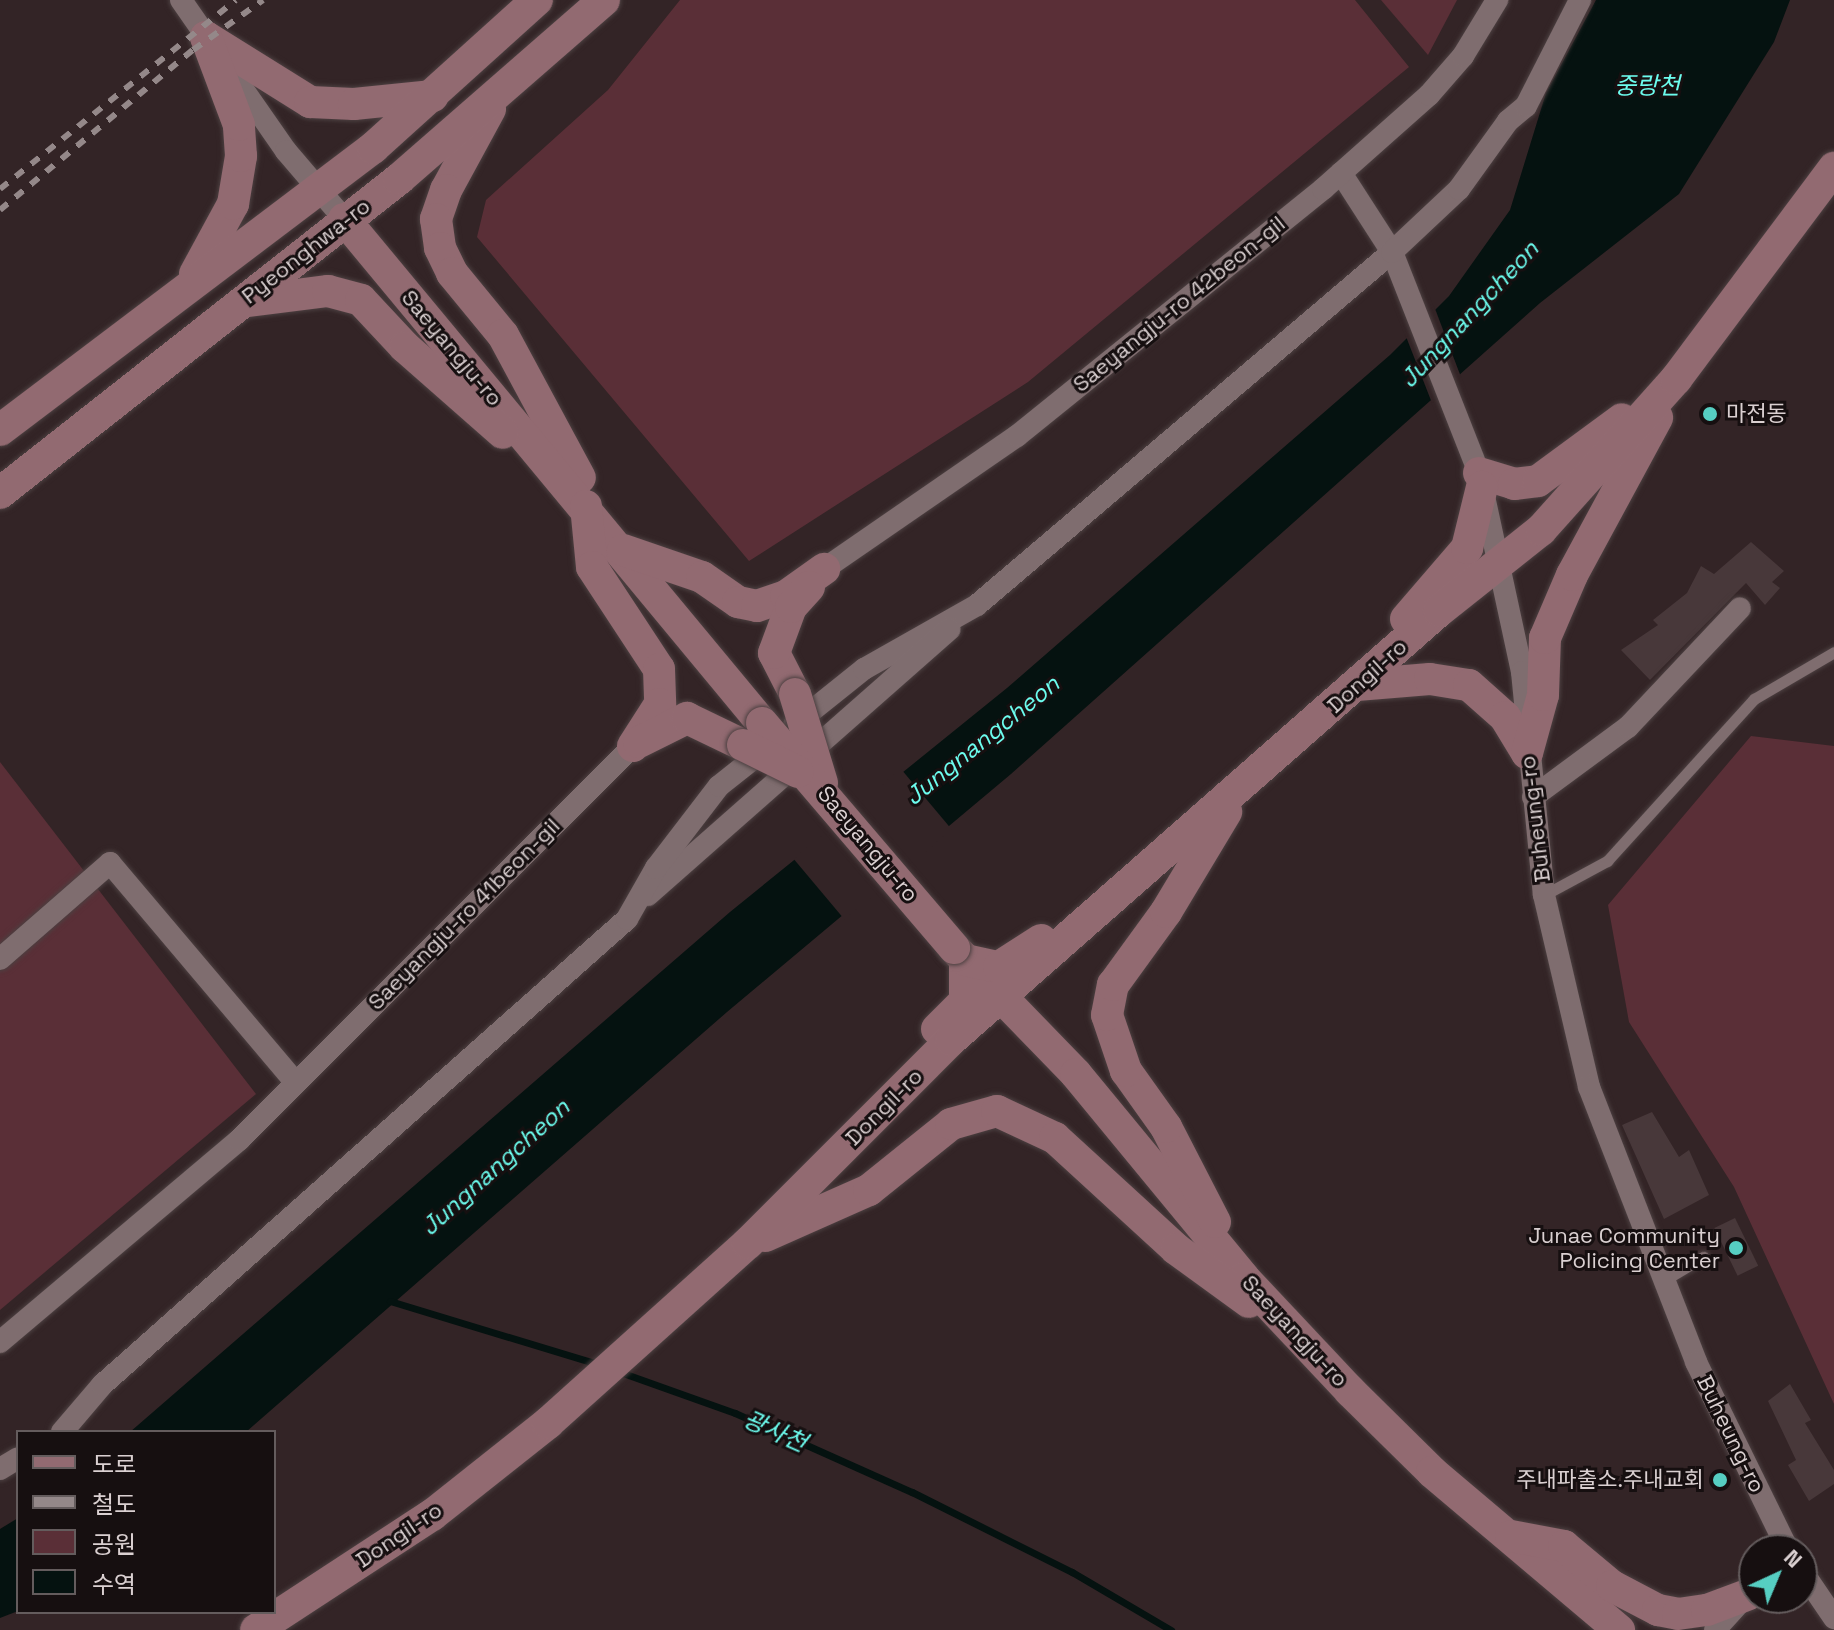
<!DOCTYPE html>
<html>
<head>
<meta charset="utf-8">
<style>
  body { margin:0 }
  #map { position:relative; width:1834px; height:1630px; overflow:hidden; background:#332426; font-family:"Space Grotesk","Noto Sans KR",sans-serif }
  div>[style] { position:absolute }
  .green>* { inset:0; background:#5a2f37 }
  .water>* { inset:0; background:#051210 }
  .pier>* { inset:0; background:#332426; transform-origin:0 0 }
  .stream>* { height:7px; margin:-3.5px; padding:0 3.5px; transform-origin:3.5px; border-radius:3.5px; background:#051210 }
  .building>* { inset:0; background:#48383a; transform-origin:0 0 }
  .roads { filter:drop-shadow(0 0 2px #4c4041) drop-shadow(0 0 2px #4c4041) }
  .lane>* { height:11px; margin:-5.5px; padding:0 5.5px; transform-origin:5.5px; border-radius:5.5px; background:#7f6d6f }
  .street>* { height:22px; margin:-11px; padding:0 11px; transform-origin:11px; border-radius:11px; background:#7f6d6f }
  .secondary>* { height:32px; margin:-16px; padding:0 16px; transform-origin:16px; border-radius:16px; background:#926a71 }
  .rail>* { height:6px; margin-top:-3px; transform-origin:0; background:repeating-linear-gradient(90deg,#948889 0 10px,transparent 0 20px) }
  .bridges { filter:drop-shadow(0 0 2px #4c4041) drop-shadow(0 0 2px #4c4041) }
  .secondary-bridge>* { height:32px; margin:-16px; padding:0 16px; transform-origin:16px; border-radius:16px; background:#926a71 }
  .dots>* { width:22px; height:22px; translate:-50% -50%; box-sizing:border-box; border:4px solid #160f10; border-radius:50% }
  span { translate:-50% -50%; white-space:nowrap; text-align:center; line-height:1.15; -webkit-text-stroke:6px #160f10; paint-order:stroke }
  .street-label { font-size:22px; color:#dad0d1 }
  .poi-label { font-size:22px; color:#dad0d1 }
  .left { translate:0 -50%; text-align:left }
  .right { translate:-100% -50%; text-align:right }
  .water-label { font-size:24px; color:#6cfcee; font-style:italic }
  .legend { position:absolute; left:16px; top:1430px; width:260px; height:184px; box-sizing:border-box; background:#160f10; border:2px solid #645c5d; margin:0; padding:10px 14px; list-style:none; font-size:24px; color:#dad0d1 }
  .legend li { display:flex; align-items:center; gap:16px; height:40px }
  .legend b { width:40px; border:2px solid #645c5d }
  .north { position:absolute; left:1738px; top:1534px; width:80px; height:80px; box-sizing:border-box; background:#160f10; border:2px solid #645c5d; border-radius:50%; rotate:44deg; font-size:22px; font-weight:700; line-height:32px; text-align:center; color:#dad0d1 }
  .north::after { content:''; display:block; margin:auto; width:28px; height:36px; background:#56cec2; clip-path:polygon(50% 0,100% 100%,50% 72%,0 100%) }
</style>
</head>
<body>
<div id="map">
  <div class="green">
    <i style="clip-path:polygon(680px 0,1355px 0,1409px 67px,1028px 382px,749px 561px,477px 237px,486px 200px,608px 90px)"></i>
    <i style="clip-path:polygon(1381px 0,1457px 0,1428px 55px)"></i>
    <i style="clip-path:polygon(1751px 736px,1834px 746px,1834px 1404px,1734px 1187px,1629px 1022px,1608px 905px)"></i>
    <i style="clip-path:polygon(0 762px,256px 1094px,0 1310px)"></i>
  </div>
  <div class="water">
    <i style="clip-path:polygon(1596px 0,1790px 0,1774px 42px,1679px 194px,1540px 303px,1011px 774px,727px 1012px,246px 1432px,130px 1432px,730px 912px,1007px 688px,1390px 355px,1449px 296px,1510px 210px,1546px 93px)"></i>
    <i style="clip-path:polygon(18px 1518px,18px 1611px,0 1618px,0 1529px)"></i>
  </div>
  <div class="pier">
    <i style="clip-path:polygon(1434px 306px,1461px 377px,1432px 403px,1405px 334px)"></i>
    <i style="left:901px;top:769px;width:79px;height:140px;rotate:50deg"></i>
  </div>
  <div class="stream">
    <i style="left:390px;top:1301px;width:220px;rotate:16.9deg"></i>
    <i style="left:620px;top:1372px;width:122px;rotate:19.6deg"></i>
    <i style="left:735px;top:1413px;width:194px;rotate:24.1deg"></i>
    <i style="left:912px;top:1492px;width:179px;rotate:26.6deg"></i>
    <i style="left:1072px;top:1572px;width:115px;rotate:30.4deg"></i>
  </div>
  <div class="building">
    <i style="clip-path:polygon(1751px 542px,1784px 571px,1772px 582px,1780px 588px,1765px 605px,1746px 583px,1650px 680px,1621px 650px,1658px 625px,1653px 620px,1687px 593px,1701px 566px,1714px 574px)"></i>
    <i style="clip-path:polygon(1652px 1112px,1679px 1157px,1689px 1150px,1709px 1195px,1664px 1219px,1622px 1125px)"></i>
    <i style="left:1735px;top:1218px;width:53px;height:23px;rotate:64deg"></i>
    <i style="clip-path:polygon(1790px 1384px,1811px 1420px,1805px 1423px,1834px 1470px,1834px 1484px,1809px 1501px,1788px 1465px,1796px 1460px,1768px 1401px)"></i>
  </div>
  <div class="roads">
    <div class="lane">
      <i style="left:1544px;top:895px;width:72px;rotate:-28.4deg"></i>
      <i style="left:1607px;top:861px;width:219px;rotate:-47.8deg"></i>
      <i style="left:1754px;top:699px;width:93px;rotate:-30.4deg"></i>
      <i style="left:1663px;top:1281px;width:47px;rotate:-31deg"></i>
    </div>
    <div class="street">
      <i style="left:181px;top:0;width:184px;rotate:55.2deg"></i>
      <i style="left:286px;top:151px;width:89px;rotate:49.5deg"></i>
      <i style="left:1341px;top:173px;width:94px;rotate:57.2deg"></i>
      <i style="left:1392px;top:252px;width:238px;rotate:68.5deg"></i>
      <i style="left:1479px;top:473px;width:204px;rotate:77.8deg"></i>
      <i style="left:1522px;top:672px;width:224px;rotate:84.4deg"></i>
      <i style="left:1544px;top:895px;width:197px;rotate:76.8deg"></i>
      <i style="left:1589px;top:1087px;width:295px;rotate:68.7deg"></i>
      <i style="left:1696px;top:1362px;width:209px;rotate:63.9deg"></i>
      <i style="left:824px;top:569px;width:234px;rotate:-34.6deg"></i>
      <i style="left:1017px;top:436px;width:393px;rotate:-38.9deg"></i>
      <i style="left:1323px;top:189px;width:142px;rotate:-41.6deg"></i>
      <i style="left:1429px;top:95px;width:52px;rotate:-48.9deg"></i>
      <i style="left:1463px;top:56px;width:66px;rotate:-58.7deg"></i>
      <i style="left:794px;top:725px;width:90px;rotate:-38.7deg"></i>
      <i style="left:864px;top:669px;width:130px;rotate:-29.5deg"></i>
      <i style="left:977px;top:605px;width:545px;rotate:-40.38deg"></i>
      <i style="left:1392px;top:252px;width:92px;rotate:-43.2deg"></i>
      <i style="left:1459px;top:189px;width:84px;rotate:-54.2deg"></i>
      <i style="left:1508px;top:121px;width:23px;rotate:-40deg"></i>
      <i style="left:1526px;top:106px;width:119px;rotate:-63deg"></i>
      <i style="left:1533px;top:797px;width:118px;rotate:-36.4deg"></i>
      <i style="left:1628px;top:727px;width:163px;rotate:-46.7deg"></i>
      <i style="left:648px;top:895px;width:402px;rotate:-41.4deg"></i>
      <i style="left:0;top:959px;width:146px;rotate:-41.1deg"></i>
      <i style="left:110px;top:863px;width:287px;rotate:49.8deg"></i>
      <i style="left:0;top:1342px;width:313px;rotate:-40.2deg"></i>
      <i style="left:239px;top:1140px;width:557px;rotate:-45deg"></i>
      <i style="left:62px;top:1432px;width:62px;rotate:-49.6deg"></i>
      <i style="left:102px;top:1385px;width:702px;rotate:-41.59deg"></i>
      <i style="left:627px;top:919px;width:59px;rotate:-60.4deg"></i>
      <i style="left:656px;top:868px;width:103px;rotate:-52.5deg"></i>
      <i style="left:719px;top:786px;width:63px;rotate:-38.5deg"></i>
      <i style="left:0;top:1469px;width:21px;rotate:-31deg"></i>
      <i style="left:1802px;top:1571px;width:57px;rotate:55.8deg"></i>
      <i style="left:1715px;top:1630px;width:42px;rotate:-47.9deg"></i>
    </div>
    <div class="secondary">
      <i style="left:206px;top:37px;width:123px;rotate:32deg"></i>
      <i style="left:310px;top:102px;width:44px;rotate:2.6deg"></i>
      <i style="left:354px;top:104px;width:79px;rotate:-5.8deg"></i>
      <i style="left:490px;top:109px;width:92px;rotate:118.5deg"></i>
      <i style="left:446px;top:190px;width:31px;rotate:109deg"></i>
      <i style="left:436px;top:219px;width:29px;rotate:82deg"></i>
      <i style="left:440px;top:248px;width:28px;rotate:64deg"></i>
      <i style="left:452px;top:273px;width:80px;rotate:50.6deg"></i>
      <i style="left:503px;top:335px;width:162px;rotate:61.7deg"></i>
      <i style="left:344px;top:219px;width:655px;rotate:50.33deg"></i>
      <i style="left:195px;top:274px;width:80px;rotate:-61.5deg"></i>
      <i style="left:233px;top:204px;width:49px;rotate:-80.5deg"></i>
      <i style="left:241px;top:156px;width:31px;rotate:-94deg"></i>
      <i style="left:239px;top:125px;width:94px;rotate:-110.6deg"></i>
      <i style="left:249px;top:301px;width:80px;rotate:-7.2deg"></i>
      <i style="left:328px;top:291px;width:34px;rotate:15deg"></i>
      <i style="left:361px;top:300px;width:64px;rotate:46.9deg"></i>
      <i style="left:405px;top:347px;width:130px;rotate:41.3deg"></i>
      <i style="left:0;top:430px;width:468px;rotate:-37.1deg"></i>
      <i style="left:373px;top:148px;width:221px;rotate:-42.1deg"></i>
      <i style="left:1479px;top:473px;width:37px;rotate:17deg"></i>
      <i style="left:1514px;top:484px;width:24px;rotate:-7deg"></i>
      <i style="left:1538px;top:481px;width:104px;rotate:-36.4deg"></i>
      <i style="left:0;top:493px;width:508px;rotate:-38.2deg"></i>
      <i style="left:399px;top:179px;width:272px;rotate:-41.1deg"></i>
      <i style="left:586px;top:506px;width:61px;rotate:84.4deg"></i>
      <i style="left:592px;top:567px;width:122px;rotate:56.7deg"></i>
      <i style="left:659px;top:669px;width:35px;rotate:88deg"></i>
      <i style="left:660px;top:704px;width:50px;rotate:122.7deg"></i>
      <i style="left:623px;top:550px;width:83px;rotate:18.9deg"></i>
      <i style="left:702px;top:577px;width:44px;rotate:34.8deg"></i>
      <i style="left:738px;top:602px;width:19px;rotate:12deg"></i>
      <i style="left:757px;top:606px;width:31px;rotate:-19deg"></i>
      <i style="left:786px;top:596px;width:47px;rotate:-35.4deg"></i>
      <i style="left:1406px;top:619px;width:94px;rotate:-49.3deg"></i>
      <i style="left:1467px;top:548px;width:63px;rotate:-76.2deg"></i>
      <i style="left:1357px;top:685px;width:73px;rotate:-4.7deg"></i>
      <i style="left:1430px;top:679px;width:39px;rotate:9deg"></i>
      <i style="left:1469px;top:685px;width:48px;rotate:41.6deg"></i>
      <i style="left:1505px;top:717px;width:42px;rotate:58.6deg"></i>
      <i style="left:795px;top:694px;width:46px;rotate:-117.1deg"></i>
      <i style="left:774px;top:653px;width:49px;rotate:-69.7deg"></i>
      <i style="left:791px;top:607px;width:27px;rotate:-48deg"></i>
      <i style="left:639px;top:742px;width:54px;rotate:-26.6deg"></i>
      <i style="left:687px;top:718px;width:62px;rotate:25.7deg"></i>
      <i style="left:1527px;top:753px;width:60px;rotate:-74.6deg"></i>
      <i style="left:1543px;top:695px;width:57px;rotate:-88deg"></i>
      <i style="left:1545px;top:638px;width:69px;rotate:-66.8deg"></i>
      <i style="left:1572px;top:575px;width:179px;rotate:-61.6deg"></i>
      <i style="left:954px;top:948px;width:175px;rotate:45.9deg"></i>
      <i style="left:1076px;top:1074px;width:264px;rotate:50.5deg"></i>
      <i style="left:1244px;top:1278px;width:155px;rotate:46.8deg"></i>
      <i style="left:1350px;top:1391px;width:115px;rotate:44.6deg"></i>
      <i style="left:1432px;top:1472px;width:245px;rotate:40.2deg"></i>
      <i style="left:937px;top:1029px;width:40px;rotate:-45deg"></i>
      <i style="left:965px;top:1001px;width:41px;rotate:-90deg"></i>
      <i style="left:965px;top:960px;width:35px;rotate:12deg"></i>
      <i style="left:999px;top:967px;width:50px;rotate:-32.7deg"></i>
      <i style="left:1215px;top:1222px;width:107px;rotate:-117.3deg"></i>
      <i style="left:1166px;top:1127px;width:69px;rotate:-125.5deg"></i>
      <i style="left:1126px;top:1071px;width:59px;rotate:-108.7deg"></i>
      <i style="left:1107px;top:1015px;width:31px;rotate:-79deg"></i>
      <i style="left:1113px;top:985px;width:90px;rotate:-54deg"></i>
      <i style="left:1166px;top:912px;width:117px;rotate:-59deg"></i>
      <i style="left:765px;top:1236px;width:114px;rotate:-23.9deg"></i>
      <i style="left:869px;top:1190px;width:105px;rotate:-38.8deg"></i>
      <i style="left:951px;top:1124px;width:48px;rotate:-15.8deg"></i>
      <i style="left:997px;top:1111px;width:64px;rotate:25deg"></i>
      <i style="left:1055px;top:1138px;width:164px;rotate:42.5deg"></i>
      <i style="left:1176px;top:1249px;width:90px;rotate:36deg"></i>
      <i style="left:1511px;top:1536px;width:54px;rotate:10.7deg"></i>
      <i style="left:1564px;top:1546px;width:62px;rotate:39.8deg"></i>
      <i style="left:1612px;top:1586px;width:52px;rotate:27.6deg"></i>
      <i style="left:1658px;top:1610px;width:20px;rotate:11deg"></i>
      <i style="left:1678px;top:1614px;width:29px;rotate:-8deg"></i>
      <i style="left:1707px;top:1610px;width:43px;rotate:-20.6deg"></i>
      <i style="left:256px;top:1630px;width:210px;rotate:-33.2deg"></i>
      <i style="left:432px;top:1515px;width:148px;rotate:-38.4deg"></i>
      <i style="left:548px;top:1423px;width:269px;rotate:-42deg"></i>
      <i style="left:748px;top:1243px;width:287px;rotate:-45deg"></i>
      <i style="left:951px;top:1040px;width:650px;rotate:-41.32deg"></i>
      <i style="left:1439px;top:611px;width:130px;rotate:-38.5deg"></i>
      <i style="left:1541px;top:530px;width:203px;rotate:-48.2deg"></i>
      <i style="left:1676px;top:379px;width:264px;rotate:-53.2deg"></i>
    </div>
  </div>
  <div class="rail">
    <i style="left:0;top:189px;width:302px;rotate:-38.7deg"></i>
    <i style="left:0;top:210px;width:251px;rotate:-39.7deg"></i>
    <i style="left:193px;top:50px;width:86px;rotate:-35.5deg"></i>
  </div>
  <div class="bridges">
    <div class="secondary-bridge">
      <i style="left:795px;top:694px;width:93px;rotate:73.1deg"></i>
      <i style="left:762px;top:723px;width:296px;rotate:49.5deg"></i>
      <i style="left:743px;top:745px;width:61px;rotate:26.1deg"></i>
    </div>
  </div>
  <div class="dots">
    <i style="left:1710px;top:414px;background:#56cec2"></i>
    <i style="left:1736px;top:1248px;background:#56cec2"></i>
    <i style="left:1720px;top:1480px;background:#56cec2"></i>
  </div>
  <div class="street-label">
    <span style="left:306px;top:251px;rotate:-38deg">Pyeonghwa-ro</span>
    <span style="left:1179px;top:304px;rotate:-39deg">Saeyangju-ro 42beon-gil</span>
    <span style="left:452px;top:348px;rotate:50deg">Saeyangju-ro</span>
    <span style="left:1367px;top:676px;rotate:-42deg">Dongil-ro</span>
    <span style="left:1535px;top:819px;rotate:-97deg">Buheung-ro</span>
    <span style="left:868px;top:844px;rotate:50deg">Saeyangju-ro</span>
    <span style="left:464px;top:914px;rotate:-45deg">Saeyangju-ro 41beon-gil</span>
    <span style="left:884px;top:1107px;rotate:-45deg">Dongil-ro</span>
    <span style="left:1295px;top:1331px;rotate:47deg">Saeyangju-ro</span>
    <span style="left:1731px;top:1434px;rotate:64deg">Buheung-ro</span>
    <span style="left:399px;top:1535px;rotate:-34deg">Dongil-ro</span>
  </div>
  <div class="poi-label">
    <span class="left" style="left:1726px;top:414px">마전동</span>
    <span class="right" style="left:1720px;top:1248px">Junae Community<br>Policing Center</span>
    <span class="right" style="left:1704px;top:1480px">주내파출소.주내교회</span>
  </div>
  <div class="water-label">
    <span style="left:1647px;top:86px">중랑천</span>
    <span style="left:1469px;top:314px;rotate:-47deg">Jungnangcheon</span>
    <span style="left:982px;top:740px;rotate:-39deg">Jungnangcheon</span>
    <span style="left:495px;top:1167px;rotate:-42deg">Jungnangcheon</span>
    <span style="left:775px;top:1431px;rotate:24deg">광사천</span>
  </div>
  <ul class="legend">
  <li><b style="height:10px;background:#926a71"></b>도로</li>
  <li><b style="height:10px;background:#948889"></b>철도</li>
  <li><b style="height:22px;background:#5a2f37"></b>공원</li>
  <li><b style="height:22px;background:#051210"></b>수역</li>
  </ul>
  <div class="north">N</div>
</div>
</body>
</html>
